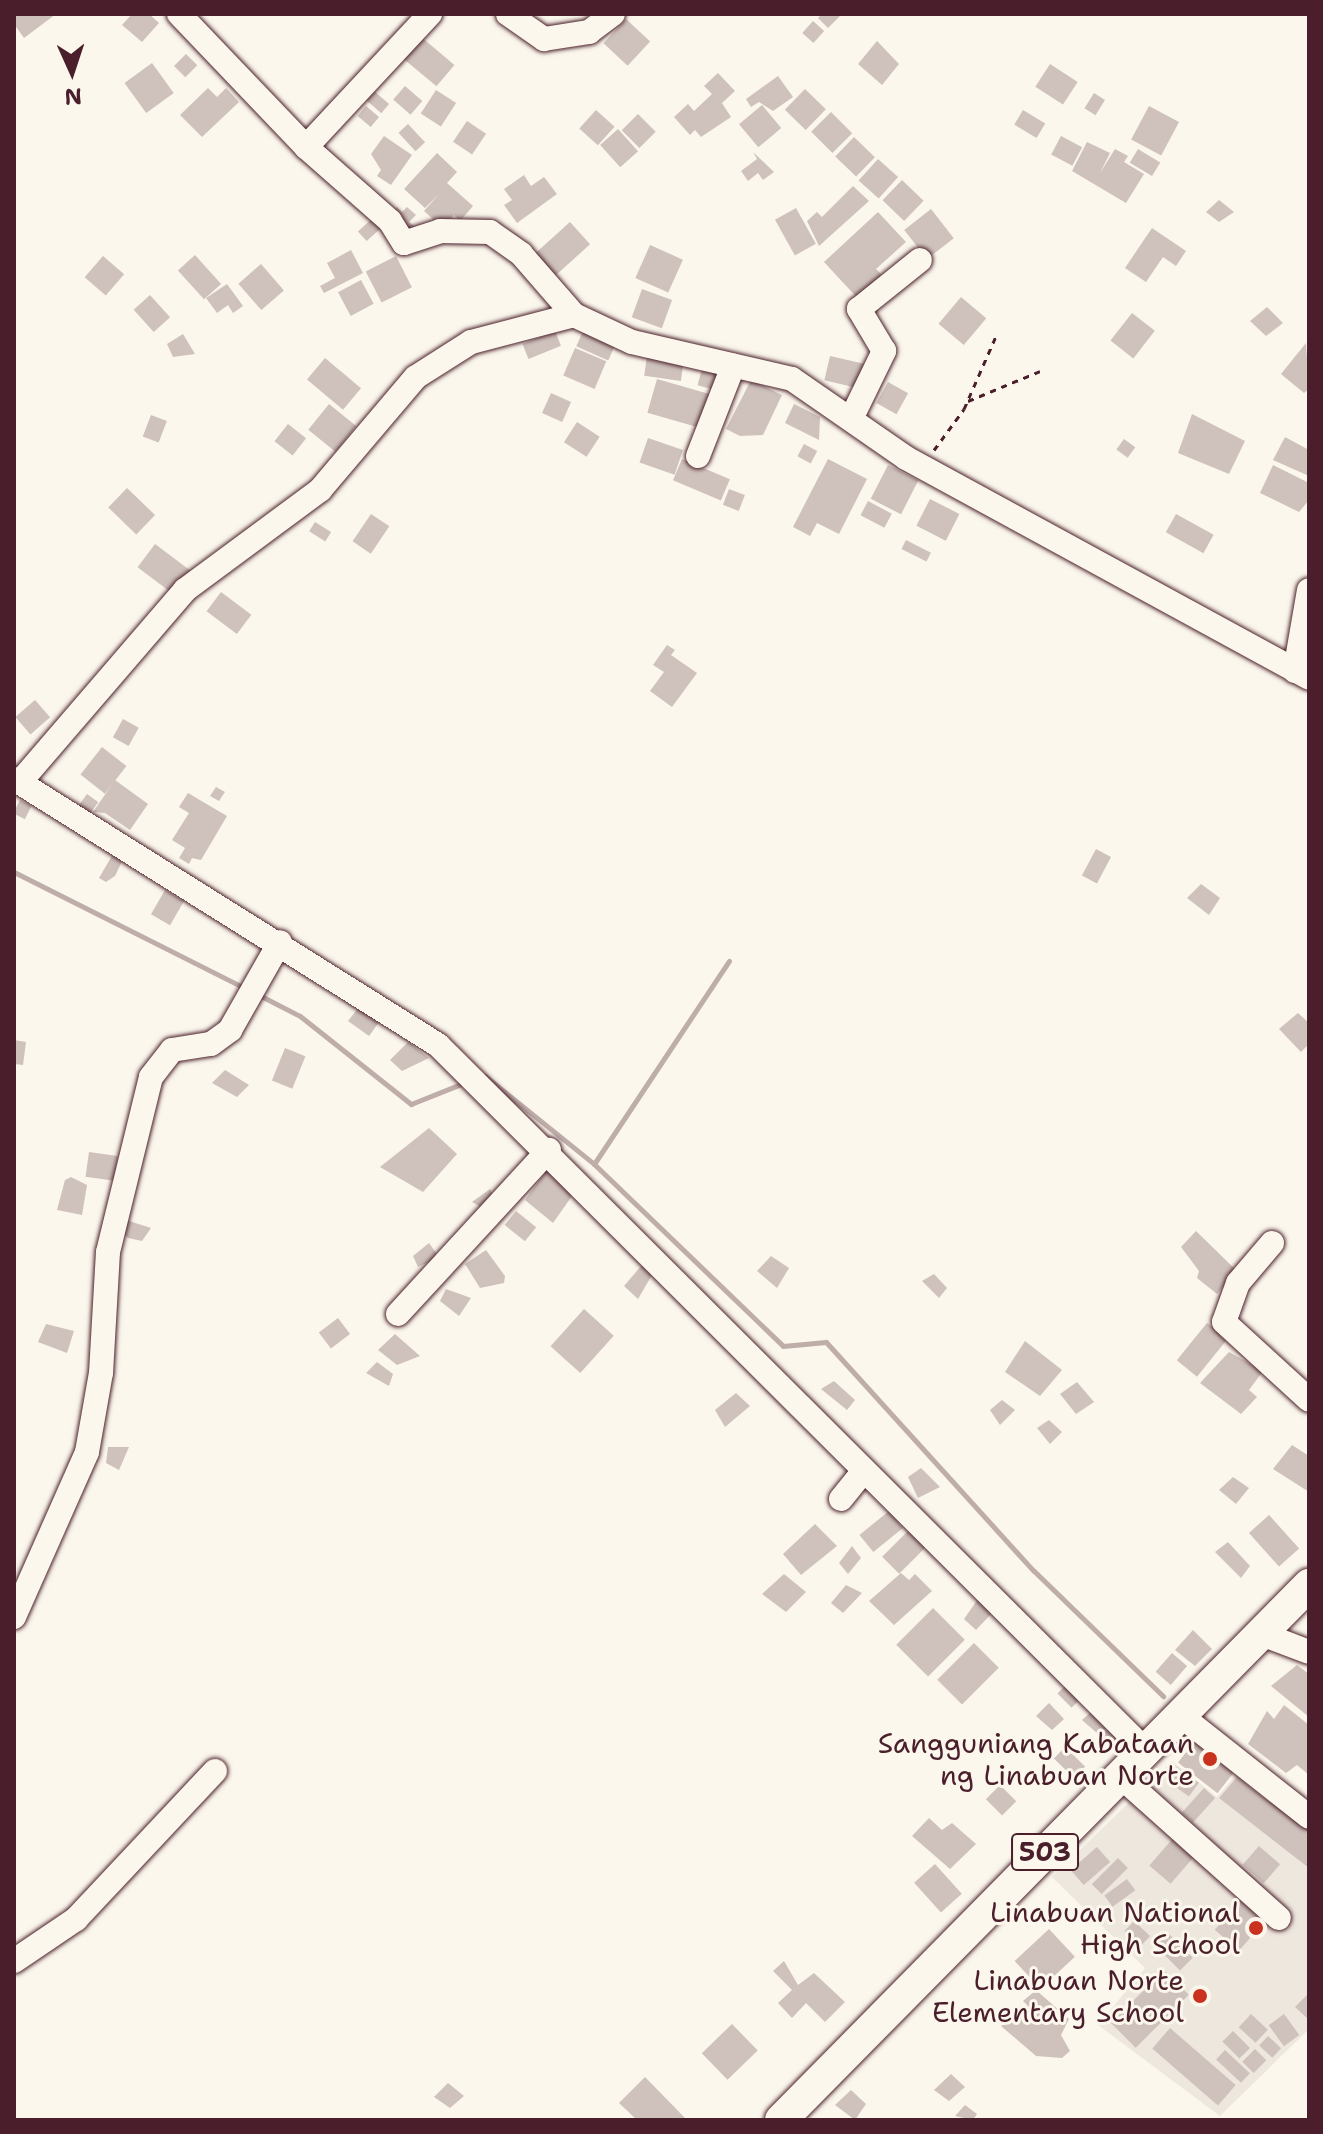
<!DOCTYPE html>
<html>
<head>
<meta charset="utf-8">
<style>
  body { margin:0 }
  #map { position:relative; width:1323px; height:2134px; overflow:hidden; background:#fbf7ec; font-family:"Shantell Sans",sans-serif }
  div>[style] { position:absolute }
  .built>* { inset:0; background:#eee7de }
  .stream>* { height:5px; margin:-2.5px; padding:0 2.5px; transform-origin:2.5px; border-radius:2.5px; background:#bfadaa }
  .building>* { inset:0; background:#cfc2bc; transform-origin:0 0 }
  .path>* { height:3px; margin-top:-1.5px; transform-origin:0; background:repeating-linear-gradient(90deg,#4a1f2b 0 6px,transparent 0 12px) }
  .roads { filter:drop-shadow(0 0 2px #4a1f2b) drop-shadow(0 0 2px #4a1f2b) }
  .minor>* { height:24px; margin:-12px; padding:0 12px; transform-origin:12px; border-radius:12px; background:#fbf7ec }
  .major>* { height:32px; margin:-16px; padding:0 16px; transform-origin:16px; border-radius:16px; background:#fbf7ec }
  .dots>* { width:22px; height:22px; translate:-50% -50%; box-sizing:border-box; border:4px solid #fbf7ec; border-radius:50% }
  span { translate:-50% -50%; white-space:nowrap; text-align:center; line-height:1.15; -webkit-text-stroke:6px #fbf7ec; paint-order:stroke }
  .shield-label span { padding:2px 6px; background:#fbf7ec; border:2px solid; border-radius:6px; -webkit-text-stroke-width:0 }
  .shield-label { font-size:26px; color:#4a1f2b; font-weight:700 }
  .poi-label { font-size:28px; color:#4a1f2b }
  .right { translate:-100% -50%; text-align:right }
  .frame { position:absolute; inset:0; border:16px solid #4a1f2b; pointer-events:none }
  .north { position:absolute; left:32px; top:32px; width:80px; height:80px; -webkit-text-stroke:6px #fbf7ec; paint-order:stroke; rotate:177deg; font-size:22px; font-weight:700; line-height:32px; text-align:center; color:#4a1f2b }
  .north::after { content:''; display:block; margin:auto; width:28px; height:36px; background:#4a1f2b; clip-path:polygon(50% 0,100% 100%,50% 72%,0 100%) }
</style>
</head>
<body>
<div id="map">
  <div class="built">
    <i style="clip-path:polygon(1172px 1761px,1217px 1797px,1236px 1775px,1309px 1831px,1309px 2029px,1220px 2116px,1098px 2025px,1145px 1968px,1052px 1877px)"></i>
  </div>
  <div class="stream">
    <i style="left:14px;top:872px;width:254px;rotate:26.7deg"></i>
    <i style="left:257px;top:994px;width:48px;rotate:27.1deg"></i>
    <i style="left:300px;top:1016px;width:142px;rotate:38.4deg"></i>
    <i style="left:411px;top:1104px;width:59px;rotate:-21.8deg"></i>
    <i style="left:485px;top:1076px;width:140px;rotate:38.9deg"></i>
    <i style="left:594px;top:1164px;width:262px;rotate:43.9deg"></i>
    <i style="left:783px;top:1346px;width:43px;rotate:-5.3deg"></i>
    <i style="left:826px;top:1342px;width:309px;rotate:47.8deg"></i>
    <i style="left:1034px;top:1571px;width:180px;rotate:44.1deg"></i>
    <i style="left:594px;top:1164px;width:244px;rotate:-56.4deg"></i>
    <i style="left:1271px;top:1803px;width:47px;rotate:36.4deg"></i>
  </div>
  <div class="building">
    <i style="clip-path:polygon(14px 14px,56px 14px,24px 38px,14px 24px)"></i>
    <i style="clip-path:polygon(132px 14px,149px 14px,159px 23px,142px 42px,122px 25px)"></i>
    <i style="clip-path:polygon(822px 14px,842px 14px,828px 28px,818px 18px)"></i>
    <i style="left:626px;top:19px;width:33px;height:33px;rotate:43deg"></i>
    <i style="left:813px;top:21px;width:15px;height:16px;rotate:42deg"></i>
    <i style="left:420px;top:36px;width:45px;height:28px;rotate:40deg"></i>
    <i style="clip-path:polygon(877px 41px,899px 64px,882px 85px,858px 64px)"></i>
    <i style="left:186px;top:54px;width:16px;height:17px;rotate:45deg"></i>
    <i style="left:152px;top:63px;width:37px;height:34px;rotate:54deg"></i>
    <i style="left:1050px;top:64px;width:33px;height:27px;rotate:33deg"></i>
    <i style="clip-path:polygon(718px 73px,735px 91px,722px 103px,731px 117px,701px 137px,695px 130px,690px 135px,674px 117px,688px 104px,694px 111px,712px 94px,704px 86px)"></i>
    <i style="clip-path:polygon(778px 76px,793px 97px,773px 111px,759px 102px,751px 107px,746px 99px)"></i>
    <i style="left:405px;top:86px;width:23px;height:18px;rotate:41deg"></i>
    <i style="clip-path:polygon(208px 88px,217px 97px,226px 88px,239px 102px,202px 137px,180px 115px)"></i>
    <i style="left:805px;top:89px;width:29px;height:29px;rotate:44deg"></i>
    <i style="left:436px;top:90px;width:24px;height:28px;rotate:33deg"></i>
    <i style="left:374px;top:91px;width:20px;height:12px;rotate:41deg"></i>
    <i style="left:1094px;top:93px;width:13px;height:18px;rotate:32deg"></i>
    <i style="left:762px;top:105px;width:30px;height:30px;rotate:50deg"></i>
    <i style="left:366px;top:106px;width:17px;height:13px;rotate:40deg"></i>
    <i style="left:1149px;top:106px;width:34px;height:38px;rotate:28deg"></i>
    <i style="left:596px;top:110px;width:25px;height:25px;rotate:42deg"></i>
    <i style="left:1023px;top:110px;width:26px;height:17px;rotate:31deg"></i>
    <i style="left:831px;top:112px;width:30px;height:28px;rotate:45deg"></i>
    <i style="left:638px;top:114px;width:25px;height:23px;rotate:45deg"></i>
    <i style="left:467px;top:121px;width:23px;height:25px;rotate:34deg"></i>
    <i style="left:408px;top:124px;width:25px;height:13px;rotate:47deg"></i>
    <i style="left:618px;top:129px;width:30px;height:24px;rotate:48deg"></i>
    <i style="clip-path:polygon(384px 136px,412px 155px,391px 185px,377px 176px,381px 170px,371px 154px)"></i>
    <i style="left:1061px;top:136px;width:24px;height:21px;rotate:28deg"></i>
    <i style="left:854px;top:137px;width:29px;height:27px;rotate:44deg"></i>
    <i style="clip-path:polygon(1087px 142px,1110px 153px,1100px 173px,1115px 149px,1128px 156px,1124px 162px,1144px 174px,1126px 203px,1072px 171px)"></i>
    <i style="left:1138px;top:149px;width:26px;height:16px;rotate:31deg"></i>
    <i style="clip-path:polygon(753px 152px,774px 172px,763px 180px,758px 173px,748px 181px,741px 171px,757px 159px)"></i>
    <i style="clip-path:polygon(437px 153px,457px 172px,447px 183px,473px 206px,460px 221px,454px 215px,443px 228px,424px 211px,439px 194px,425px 208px,404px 189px)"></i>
    <i style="left:878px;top:159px;width:27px;height:29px;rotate:42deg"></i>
    <i style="clip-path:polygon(524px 175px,531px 186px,544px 177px,557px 194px,517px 223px,504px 205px,512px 200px,504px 189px)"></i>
    <i style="left:902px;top:180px;width:30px;height:28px;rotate:44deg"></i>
    <i style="clip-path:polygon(853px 186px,869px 201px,819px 246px,807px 221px,817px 212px,822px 217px)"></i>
    <i style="clip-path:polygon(1219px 200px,1234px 212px,1219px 222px,1206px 212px)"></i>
    <i style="clip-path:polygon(397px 207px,402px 212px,407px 207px,416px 215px,409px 222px,417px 228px,410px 235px,392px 213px)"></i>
    <i style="left:796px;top:208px;width:41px;height:24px;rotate:61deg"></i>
    <i style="left:931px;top:209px;width:37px;height:34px;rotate:52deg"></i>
    <i style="clip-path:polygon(878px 212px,906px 242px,876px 269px,881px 274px,877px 289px,862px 303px,824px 262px)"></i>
    <i style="left:375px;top:216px;width:13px;height:23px;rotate:48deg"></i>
    <i style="left:570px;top:222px;width:30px;height:47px;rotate:48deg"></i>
    <i style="clip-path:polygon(1152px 228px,1186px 251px,1176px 266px,1163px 257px,1146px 282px,1125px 268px)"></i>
    <i style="left:650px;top:245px;width:36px;height:36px;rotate:24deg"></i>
    <i style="clip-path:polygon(351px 250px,363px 273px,324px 293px,320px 286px,335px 278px,327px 263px)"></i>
    <i style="left:195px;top:255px;width:39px;height:23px;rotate:48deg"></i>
    <i style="left:103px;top:256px;width:28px;height:28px;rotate:41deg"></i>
    <i style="left:396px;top:256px;width:35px;height:34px;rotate:63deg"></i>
    <i style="left:261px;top:264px;width:35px;height:30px;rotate:49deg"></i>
    <i style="left:361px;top:280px;width:27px;height:26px;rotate:62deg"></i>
    <i style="clip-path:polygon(227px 284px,243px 306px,233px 313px,228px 305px,217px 313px,206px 298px)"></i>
    <i style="left:642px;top:289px;width:32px;height:30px;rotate:20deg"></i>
    <i style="left:150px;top:295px;width:30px;height:22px;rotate:48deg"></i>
    <i style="left:961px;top:297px;width:33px;height:35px;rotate:40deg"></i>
    <i style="clip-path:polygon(1267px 307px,1283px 323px,1266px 336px,1250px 321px)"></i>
    <i style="left:1132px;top:313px;width:29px;height:35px;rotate:38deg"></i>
    <i style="left:584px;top:329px;width:35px;height:19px;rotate:24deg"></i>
    <i style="left:555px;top:331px;width:16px;height:35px;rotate:68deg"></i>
    <i style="clip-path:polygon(183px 334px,195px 354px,173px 357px,167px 344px)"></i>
    <i style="clip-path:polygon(1306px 343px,1309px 389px,1304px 393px,1281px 374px)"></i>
    <i style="left:575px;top:348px;width:34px;height:30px;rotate:23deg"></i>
    <i style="left:648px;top:349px;width:37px;height:27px;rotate:8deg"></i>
    <i style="left:830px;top:356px;width:36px;height:25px;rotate:13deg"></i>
    <i style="left:325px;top:358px;width:47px;height:28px;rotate:40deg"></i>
    <i style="left:703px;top:365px;width:23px;height:21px;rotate:15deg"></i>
    <i style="left:657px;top:379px;width:58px;height:35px;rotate:16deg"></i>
    <i style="clip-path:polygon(751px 380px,782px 395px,763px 435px,740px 436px,726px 429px)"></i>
    <i style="left:888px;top:382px;width:23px;height:24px;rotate:29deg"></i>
    <i style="left:551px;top:393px;width:22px;height:22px;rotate:24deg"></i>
    <i style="left:329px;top:404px;width:35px;height:33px;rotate:39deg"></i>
    <i style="clip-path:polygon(794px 404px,820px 417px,819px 440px,785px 423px)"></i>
    <i style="clip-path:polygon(1192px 414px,1245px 441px,1229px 474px,1178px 453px)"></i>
    <i style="left:151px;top:415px;width:17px;height:23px;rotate:21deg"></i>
    <i style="left:577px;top:422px;width:27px;height:24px;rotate:33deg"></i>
    <i style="left:288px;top:424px;width:23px;height:22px;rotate:38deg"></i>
    <i style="clip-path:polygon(1285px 437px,1309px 450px,1309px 476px,1273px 460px)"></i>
    <i style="left:648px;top:438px;width:37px;height:26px;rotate:19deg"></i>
    <i style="left:1124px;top:439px;width:14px;height:13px;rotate:36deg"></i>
    <i style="left:804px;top:444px;width:15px;height:14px;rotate:28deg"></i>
    <i style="left:682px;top:459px;width:52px;height:23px;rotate:23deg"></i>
    <i style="clip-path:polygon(828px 459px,867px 479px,839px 534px,817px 523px,810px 536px,793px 527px)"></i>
    <i style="left:888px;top:465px;width:34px;height:38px;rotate:27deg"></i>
    <i style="clip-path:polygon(1273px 465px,1309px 483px,1309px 500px,1299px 512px,1260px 493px)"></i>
    <i style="left:127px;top:488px;width:39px;height:27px;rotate:44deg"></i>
    <i style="left:729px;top:489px;width:17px;height:17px;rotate:21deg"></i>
    <i style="left:930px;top:499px;width:33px;height:30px;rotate:27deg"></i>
    <i style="left:868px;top:501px;width:27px;height:16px;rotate:28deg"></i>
    <i style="left:371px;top:514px;width:22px;height:33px;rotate:34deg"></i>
    <i style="left:1176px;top:514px;width:43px;height:21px;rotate:29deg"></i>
    <i style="left:315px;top:522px;width:19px;height:11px;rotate:32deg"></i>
    <i style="left:906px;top:540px;width:28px;height:10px;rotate:27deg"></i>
    <i style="left:155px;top:544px;width:50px;height:29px;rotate:37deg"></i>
    <i style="left:221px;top:592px;width:38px;height:24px;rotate:37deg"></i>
    <i style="clip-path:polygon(667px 645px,675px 650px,671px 655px,697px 673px,672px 707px,650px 691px,664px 672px,653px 665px)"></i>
    <i style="left:35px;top:700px;width:23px;height:26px;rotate:49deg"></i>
    <i style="left:123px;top:719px;width:18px;height:21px;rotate:29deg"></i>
    <i style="left:102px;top:747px;width:31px;height:35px;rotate:38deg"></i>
    <i style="clip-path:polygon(115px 780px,148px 804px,130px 830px,105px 813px,93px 812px)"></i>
    <i style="clip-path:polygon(216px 787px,225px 792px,219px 801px,210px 796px)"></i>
    <i style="clip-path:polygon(188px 793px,227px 816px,201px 860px,192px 858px,189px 864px,179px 858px,185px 848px,172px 840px,189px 813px,179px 807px)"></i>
    <i style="left:87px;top:794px;width:14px;height:16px;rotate:36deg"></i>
    <i style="left:20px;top:800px;width:13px;height:15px;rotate:27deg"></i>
    <i style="clip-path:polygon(116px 849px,125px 855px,115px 876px,106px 882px,99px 878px)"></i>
    <i style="left:1096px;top:849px;width:17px;height:30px;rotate:28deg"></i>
    <i style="clip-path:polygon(1201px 884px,1220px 898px,1209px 915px,1187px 898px)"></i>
    <i style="left:165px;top:890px;width:22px;height:28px;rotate:30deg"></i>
    <i style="clip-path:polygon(359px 1007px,382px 1018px,369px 1036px,348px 1021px)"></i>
    <i style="clip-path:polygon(1298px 1013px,1309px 1023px,1309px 1044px,1301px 1052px,1279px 1029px)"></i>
    <i style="clip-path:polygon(14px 1040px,26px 1042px,23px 1065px,14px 1064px)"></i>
    <i style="clip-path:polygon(408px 1042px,429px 1058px,402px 1071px,390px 1060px)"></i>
    <i style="left:285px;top:1048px;width:22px;height:35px;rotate:22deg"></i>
    <i style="clip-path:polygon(225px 1070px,249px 1085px,237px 1097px,212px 1083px)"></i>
    <i style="clip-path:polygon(429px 1128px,457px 1154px,423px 1192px,380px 1167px)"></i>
    <i style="left:89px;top:1152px;width:29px;height:25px;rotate:8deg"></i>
    <i style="clip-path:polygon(549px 1167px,572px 1196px,553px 1223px,525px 1200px)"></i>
    <i style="clip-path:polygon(71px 1177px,87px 1185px,82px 1215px,57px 1210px,65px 1180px)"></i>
    <i style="clip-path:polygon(490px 1189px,495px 1198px,486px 1210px,472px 1202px)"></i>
    <i style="left:516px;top:1211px;width:26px;height:18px;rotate:39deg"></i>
    <i style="clip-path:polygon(123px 1219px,151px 1228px,142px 1241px,128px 1238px,120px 1230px)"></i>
    <i style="clip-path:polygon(1196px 1231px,1237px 1271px,1217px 1294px,1197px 1278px,1199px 1271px,1181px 1247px)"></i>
    <i style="clip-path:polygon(429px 1243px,439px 1257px,418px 1267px,413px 1256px)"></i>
    <i style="clip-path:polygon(486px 1250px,505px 1276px,504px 1283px,480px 1288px,465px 1264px)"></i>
    <i style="clip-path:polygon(771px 1256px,789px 1268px,777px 1288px,757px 1271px)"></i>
    <i style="clip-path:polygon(642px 1265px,652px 1275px,638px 1299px,624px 1286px)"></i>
    <i style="clip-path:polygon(934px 1274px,947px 1288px,939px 1298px,922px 1281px)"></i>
    <i style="clip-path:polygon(446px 1289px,471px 1298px,459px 1316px,440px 1301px)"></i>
    <i style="left:584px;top:1309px;width:40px;height:50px;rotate:42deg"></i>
    <i style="left:338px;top:1318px;width:20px;height:24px;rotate:53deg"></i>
    <i style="left:1207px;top:1323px;width:26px;height:48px;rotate:39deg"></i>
    <i style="clip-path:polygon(46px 1324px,74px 1331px,67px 1353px,38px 1342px)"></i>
    <i style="clip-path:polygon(395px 1334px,420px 1356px,397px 1365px,378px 1350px)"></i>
    <i style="clip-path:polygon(1025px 1341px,1062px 1370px,1040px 1396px,1005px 1372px)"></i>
    <i style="clip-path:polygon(1229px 1352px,1263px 1371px,1249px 1390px,1257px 1397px,1241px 1414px,1200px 1383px)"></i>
    <i style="clip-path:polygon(377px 1362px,393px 1374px,389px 1386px,366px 1373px)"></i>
    <i style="clip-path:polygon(834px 1381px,855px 1400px,847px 1410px,821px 1389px)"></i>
    <i style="clip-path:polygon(1077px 1382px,1094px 1402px,1076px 1414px,1060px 1394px)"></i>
    <i style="clip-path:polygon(736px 1393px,750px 1406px,725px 1427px,715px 1410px)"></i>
    <i style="clip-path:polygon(1002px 1400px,1015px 1410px,1000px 1425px,990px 1410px)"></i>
    <i style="clip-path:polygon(1049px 1420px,1062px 1432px,1050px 1444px,1037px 1428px)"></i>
    <i style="clip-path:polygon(1292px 1445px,1309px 1456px,1309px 1492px,1273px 1469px)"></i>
    <i style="clip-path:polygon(108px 1447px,129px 1447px,119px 1470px,106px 1463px)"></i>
    <i style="clip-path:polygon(921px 1468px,940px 1487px,918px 1498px,908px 1477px)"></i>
    <i style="clip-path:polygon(1233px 1477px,1249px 1488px,1236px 1504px,1219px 1490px)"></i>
    <i style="left:889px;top:1511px;width:22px;height:38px;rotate:51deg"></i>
    <i style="left:1269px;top:1515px;width:45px;height:27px;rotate:48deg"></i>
    <i style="clip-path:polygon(815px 1524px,837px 1546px,801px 1575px,783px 1554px)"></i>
    <i style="left:909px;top:1530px;width:24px;height:38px;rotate:45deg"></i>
    <i style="clip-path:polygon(1228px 1542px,1250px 1566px,1241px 1578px,1215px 1552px)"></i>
    <i style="clip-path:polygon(852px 1546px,861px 1558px,848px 1574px,839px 1563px)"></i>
    <i style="clip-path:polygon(901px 1573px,909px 1580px,915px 1574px,932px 1591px,894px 1625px,869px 1601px)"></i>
    <i style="clip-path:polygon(784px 1574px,806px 1592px,786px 1612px,762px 1594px)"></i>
    <i style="clip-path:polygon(846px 1585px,862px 1593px,843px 1613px,831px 1603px)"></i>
    <i style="clip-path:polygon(978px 1599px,993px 1612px,976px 1630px,964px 1619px)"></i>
    <i style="left:933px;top:1608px;width:45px;height:52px;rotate:45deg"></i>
    <i style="clip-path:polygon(1193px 1630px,1212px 1649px,1195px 1666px,1175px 1650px)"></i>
    <i style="left:974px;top:1643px;width:35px;height:52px;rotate:45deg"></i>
    <i style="left:1172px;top:1653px;width:20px;height:25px;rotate:41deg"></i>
    <i style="clip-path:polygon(1297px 1665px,1309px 1674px,1309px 1717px,1271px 1686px)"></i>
    <i style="left:1066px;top:1685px;width:20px;height:12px;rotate:45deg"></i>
    <i style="clip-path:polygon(1049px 1703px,1064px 1719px,1052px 1730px,1036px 1716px)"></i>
    <i style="clip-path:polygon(1284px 1705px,1309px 1725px,1309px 1775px,1297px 1765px,1286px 1773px,1248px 1744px,1267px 1711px,1274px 1719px)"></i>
    <i style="clip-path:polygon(1091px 1712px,1107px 1728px,1100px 1734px,1108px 1729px,1118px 1739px,1112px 1746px,1082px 1720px)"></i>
    <i style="left:1194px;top:1742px;width:50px;height:26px;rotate:38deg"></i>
    <i style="left:1065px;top:1747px;width:28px;height:16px;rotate:44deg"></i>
    <i style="left:1177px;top:1767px;width:27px;height:17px;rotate:36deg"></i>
    <i style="clip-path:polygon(1237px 1777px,1309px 1833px,1309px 1868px,1219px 1798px)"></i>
    <i style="left:1000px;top:1785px;width:23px;height:20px;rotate:45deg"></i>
    <i style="left:1204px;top:1788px;width:15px;height:33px;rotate:42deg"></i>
    <i style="clip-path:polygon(929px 1818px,942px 1830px,952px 1823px,976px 1844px,950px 1869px,912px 1836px)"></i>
    <i style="left:1175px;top:1836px;width:28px;height:39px;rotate:41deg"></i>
    <i style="left:1259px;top:1846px;width:28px;height:25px;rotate:41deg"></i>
    <i style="left:1097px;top:1847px;width:20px;height:35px;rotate:49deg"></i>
    <i style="left:1118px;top:1858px;width:14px;height:37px;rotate:45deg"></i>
    <i style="left:935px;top:1864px;width:40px;height:28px;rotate:48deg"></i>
    <i style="left:1127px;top:1879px;width:14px;height:28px;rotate:54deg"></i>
    <i style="left:1245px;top:1895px;width:32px;height:46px;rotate:41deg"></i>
    <i style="left:1134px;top:1921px;width:22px;height:14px;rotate:43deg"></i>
    <i style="left:1049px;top:1929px;width:38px;height:47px;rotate:47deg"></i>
    <i style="left:1168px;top:1933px;width:35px;height:18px;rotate:45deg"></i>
    <i style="clip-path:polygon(784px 1961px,798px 1985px,814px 1973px,845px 2002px,825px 2022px,806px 2003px,792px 2018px,778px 2003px,792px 1990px,773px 1971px)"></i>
    <i style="left:1164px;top:1970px;width:35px;height:75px;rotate:45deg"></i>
    <i style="clip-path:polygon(1036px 1990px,1069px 2019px,1061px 2035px,1070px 2051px,1062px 2058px,1036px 2056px,1001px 2026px,1031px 2009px,1023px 2001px)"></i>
    <i style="clip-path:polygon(1309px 1993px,1309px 2020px,1295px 2007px)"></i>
    <i style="left:1251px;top:2014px;width:23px;height:18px;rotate:43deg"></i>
    <i style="left:1284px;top:2014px;width:26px;height:19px;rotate:54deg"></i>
    <i style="left:732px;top:2024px;width:37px;height:42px;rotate:46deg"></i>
    <i style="left:1170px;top:2028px;width:87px;height:27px;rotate:41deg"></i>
    <i style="left:1233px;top:2031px;width:24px;height:15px;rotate:45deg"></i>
    <i style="left:1268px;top:2036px;width:18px;height:13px;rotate:43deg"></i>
    <i style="left:1255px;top:2049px;width:16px;height:18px;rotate:45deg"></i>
    <i style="left:1225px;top:2050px;width:34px;height:13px;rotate:43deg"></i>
    <i style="clip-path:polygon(951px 2074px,965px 2087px,949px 2101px,934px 2090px)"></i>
    <i style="clip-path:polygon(645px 2077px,686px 2119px,637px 2120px,619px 2103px)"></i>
    <i style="clip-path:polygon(448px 2083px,464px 2096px,450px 2108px,434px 2097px)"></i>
    <i style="clip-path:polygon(851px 2090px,866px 2104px,855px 2120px,835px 2105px)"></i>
    <i style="clip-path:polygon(965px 2105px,977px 2114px,973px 2120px,955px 2116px)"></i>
  </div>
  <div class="path">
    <i style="left:968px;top:401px;width:78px;rotate:-22.6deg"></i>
    <i style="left:934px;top:450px;width:51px;rotate:-53.8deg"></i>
    <i style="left:964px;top:409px;width:82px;rotate:-66.3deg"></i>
  </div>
  <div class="roads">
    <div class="minor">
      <i style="left:179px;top:14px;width:184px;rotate:46.3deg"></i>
      <i style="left:306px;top:147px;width:112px;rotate:41.4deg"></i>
      <i style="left:390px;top:221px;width:26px;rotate:58deg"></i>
      <i style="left:404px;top:243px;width:38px;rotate:-18deg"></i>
      <i style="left:440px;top:231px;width:50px;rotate:1.1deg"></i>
      <i style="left:490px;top:232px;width:38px;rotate:35deg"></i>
      <i style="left:521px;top:254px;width:81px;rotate:49deg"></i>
      <i style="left:574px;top:315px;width:64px;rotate:25deg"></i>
      <i style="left:632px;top:342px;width:164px;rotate:13deg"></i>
      <i style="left:792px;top:379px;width:139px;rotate:34.7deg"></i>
      <i style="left:906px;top:458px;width:459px;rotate:28.6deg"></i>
      <i style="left:508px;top:14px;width:44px;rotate:34.8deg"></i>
      <i style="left:544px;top:39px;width:46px;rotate:-8.8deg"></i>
      <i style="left:589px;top:32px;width:30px;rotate:-37deg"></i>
      <i style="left:306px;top:147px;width:182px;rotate:-47deg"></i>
      <i style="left:851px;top:419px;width:76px;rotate:-64.1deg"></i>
      <i style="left:884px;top:351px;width:49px;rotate:-120.8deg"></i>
      <i style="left:859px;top:309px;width:78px;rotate:-38.8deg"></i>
      <i style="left:698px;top:456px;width:97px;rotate:-68.7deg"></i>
      <i style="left:1295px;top:671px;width:82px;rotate:-80.2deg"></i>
      <i style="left:14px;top:779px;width:501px;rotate:32.1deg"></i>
      <i style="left:438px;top:1045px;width:998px;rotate:44.92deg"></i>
      <i style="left:20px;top:782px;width:253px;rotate:-49.3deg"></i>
      <i style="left:185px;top:590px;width:168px;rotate:-36.5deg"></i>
      <i style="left:320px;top:490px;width:148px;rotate:-49.7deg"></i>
      <i style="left:416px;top:377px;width:65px;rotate:-32.5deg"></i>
      <i style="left:471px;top:342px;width:106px;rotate:-14.7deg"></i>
      <i style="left:1272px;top:1243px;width:52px;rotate:130.4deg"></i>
      <i style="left:1238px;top:1283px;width:41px;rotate:109.7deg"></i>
      <i style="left:1224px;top:1322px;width:115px;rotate:42.5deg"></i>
      <i style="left:398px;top:1314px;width:223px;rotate:-47.4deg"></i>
      <i style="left:841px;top:1499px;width:36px;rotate:-51deg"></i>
      <i style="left:14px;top:1617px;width:180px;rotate:-66.1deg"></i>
      <i style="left:87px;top:1452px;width:80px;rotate:-80deg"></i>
      <i style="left:101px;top:1373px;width:121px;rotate:-86.7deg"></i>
      <i style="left:108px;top:1252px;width:180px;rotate:-76.2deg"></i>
      <i style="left:151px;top:1077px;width:34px;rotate:-52deg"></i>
      <i style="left:172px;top:1050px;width:39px;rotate:-9deg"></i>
      <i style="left:211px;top:1044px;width:24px;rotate:-36deg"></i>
      <i style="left:230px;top:1030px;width:101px;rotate:-60.4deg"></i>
      <i style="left:1262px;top:1634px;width:50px;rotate:21deg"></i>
      <i style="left:1180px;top:1715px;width:164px;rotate:38.3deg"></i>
      <i style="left:1120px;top:1776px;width:213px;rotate:41.8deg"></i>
      <i style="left:14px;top:1961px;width:75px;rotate:-34.1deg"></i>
      <i style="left:76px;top:1919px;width:203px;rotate:-46.8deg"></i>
    </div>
    <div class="major">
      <i style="left:781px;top:2120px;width:752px;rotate:-45.38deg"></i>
    </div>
  </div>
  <div class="dots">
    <i style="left:1210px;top:1759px;background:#c8321e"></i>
    <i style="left:1256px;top:1928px;background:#c8321e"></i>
    <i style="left:1200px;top:1996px;background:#c8321e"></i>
  </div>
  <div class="shield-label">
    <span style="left:1045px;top:1852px">503</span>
  </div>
  <div class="poi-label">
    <span class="right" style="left:1194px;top:1759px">Sangguniang Kabataan<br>ng Linabuan Norte</span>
    <span class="right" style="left:1240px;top:1928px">Linabuan National<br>High School</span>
    <span class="right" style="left:1184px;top:1996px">Linabuan Norte<br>Elementary School</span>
  </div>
  <div class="frame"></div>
  <div class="north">N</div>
</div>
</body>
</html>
